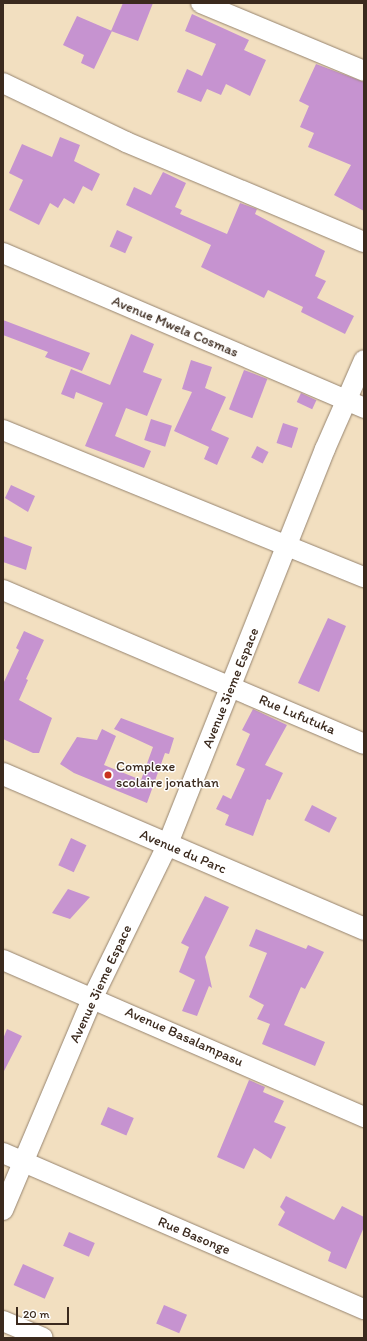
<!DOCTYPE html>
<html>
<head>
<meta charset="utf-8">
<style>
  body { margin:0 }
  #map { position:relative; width:367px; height:1341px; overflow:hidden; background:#f2dfc0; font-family:Itim,sans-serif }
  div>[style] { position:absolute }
  .building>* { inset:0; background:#c693d0; transform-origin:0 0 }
  .roads { filter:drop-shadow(0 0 1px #96846f) drop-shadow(0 0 1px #96846f) }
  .street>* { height:20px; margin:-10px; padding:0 10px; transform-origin:10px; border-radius:10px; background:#fff }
  .secondary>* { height:22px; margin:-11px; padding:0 11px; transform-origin:11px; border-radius:11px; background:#fff }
  .dots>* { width:11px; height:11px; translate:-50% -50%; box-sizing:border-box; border:2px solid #fff; border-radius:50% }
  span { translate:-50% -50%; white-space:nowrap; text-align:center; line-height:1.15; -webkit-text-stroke:3px #fff; paint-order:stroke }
  .street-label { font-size:14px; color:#3b2a1e }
  .poi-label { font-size:14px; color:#3b2a1e }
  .left { translate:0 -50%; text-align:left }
  .frame { position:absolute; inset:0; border:4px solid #3b2a1e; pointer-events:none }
  .scale { position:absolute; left:16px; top:1307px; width:53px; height:18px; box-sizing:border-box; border:2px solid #3b2a1e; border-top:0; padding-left:5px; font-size:12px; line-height:14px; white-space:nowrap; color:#3b2a1e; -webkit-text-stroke:3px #fff; paint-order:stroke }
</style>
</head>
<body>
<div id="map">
  <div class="building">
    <i style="clip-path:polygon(123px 3px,153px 3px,138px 41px,111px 31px)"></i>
    <i style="clip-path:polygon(192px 14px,249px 40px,244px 50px,266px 60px,250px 96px,226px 84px,221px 95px,207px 89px,201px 102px,177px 92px,187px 69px,202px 76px,216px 44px,185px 31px)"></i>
    <i style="clip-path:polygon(77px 16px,112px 31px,94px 69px,81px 63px,84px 55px,63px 45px)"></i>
    <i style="clip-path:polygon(316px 64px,364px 82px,364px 211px,334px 195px,351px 165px,308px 147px,314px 133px,300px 127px,309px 106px,299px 101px)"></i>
    <i style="clip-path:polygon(60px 137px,80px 145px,74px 161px,100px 174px,92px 191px,83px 186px,74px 204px,64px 198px,58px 208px,50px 203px,39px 225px,9px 210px,23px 180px,9px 173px,22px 144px,52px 157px)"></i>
    <i style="clip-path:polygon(163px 172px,186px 183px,175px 207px,182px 210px,180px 214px,227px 234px,240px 203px,257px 209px,255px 214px,325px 251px,315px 276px,326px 281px,317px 298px,354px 316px,345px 334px,301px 312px,303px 307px,268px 290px,264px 298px,201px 267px,211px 245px,126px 205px,134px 187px,151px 195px)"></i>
    <i style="left:117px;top:230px;width:17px;height:18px;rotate:24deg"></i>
    <i style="clip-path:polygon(3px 320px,90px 353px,82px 371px,45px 357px,48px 352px,3px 335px)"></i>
    <i style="clip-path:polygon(131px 334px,154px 344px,143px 372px,162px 379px,147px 416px,126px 408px,115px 436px,151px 451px,144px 468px,85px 446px,103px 403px,76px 392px,74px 399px,61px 394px,71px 369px,110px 385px)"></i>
    <i style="clip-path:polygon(191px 360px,212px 367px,205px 388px,226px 397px,211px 430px,229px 438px,217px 465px,204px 459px,209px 447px,174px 431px,192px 392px,182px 389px)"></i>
    <i style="left:244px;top:370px;width:25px;height:42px;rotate:21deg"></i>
    <i style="left:301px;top:393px;width:17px;height:10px;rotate:25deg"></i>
    <i style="left:151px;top:419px;width:22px;height:22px;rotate:18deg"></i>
    <i style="left:283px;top:423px;width:16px;height:21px;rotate:18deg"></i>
    <i style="left:257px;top:446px;width:13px;height:13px;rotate:27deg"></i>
    <i style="clip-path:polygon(11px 485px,35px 496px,28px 512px,5px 498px)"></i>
    <i style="clip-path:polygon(3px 536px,32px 547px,26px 570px,3px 562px)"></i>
    <i style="clip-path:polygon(328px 618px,346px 626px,319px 692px,298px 683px)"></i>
    <i style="clip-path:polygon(24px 631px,44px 640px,26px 679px,28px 680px,19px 700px,52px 718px,39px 753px,33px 753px,3px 739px,3px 684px,19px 650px,16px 648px)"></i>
    <i style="clip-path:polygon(253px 709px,287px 725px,265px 765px,283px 773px,270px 800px,267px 799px,253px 836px,225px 825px,229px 815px,216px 809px,223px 795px,231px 799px,245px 769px,236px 765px,250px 734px,242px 730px)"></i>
    <i style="clip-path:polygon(121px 718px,174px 738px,169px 754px,165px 753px,147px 803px,74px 773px,60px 764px,77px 737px,97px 740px,102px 729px,116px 736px,104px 765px,141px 780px,153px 747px,114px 729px)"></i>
    <i style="left:312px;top:805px;width:28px;height:17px;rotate:27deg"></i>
    <i style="left:71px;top:838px;width:17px;height:30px;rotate:25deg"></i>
    <i style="clip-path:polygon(68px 889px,90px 897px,70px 919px,52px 913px)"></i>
    <i style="clip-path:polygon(205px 896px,229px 907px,205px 957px,212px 988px,209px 986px,197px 1016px,182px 1011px,195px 980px,179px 972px,189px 947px,181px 943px)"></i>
    <i style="clip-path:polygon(256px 929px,306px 949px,308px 945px,324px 952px,305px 989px,301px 987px,284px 1025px,325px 1042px,315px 1066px,262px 1044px,270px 1024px,257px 1019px,264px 1005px,249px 997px,267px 953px,249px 946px)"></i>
    <i style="clip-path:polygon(7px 1029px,22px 1036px,3px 1073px,3px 1039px)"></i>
    <i style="clip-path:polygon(249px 1080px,265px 1087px,263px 1092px,284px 1101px,274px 1122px,286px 1127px,271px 1159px,254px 1148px,244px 1169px,217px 1157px)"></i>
    <i style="left:108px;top:1107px;width:28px;height:19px;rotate:23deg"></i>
    <i style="clip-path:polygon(286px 1196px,334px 1220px,342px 1206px,364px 1217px,364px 1227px,346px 1269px,328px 1261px,331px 1252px,278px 1225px,285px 1212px,280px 1207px)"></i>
    <i style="left:69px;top:1232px;width:28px;height:15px;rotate:23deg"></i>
    <i style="left:23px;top:1264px;width:34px;height:23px;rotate:24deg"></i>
    <i style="left:164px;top:1305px;width:25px;height:20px;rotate:23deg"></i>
  </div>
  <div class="roads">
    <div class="street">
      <i style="left:201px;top:3px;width:177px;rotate:22.6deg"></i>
      <i style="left:3px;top:83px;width:136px;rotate:25.6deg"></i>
      <i style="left:126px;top:142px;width:258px;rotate:22.8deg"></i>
      <i style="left:3px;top:253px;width:393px;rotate:23.2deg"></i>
      <i style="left:3px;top:430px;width:390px;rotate:22.2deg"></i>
      <i style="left:3px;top:590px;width:392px;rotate:23.1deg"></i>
      <i style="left:3px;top:960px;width:394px;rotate:23.5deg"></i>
      <i style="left:3px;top:1153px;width:393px;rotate:23.4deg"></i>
      <i style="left:3px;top:1210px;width:231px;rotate:-67.1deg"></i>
      <i style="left:93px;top:997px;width:168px;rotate:-63.9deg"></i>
      <i style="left:167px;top:846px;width:427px;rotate:-68.3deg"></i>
      <i style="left:325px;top:449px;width:97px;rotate:-66.3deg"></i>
      <i style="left:3px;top:1321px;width:43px;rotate:23deg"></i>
    </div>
    <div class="secondary">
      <i style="left:3px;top:774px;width:393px;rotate:23.2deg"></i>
    </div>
  </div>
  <div class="dots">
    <i style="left:108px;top:775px;background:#c8321e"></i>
  </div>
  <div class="street-label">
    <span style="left:175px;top:327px;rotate:23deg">Avenue Mwela Cosmas</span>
    <span style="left:231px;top:688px;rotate:-68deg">Avenue 3ieme Espace</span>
    <span style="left:297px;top:715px;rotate:23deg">Rue Lufutuka</span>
    <span style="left:183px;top:852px;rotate:23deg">Avenue du Parc</span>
    <span style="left:101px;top:984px;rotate:-65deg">Avenue 3ieme Espace</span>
    <span style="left:184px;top:1037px;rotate:24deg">Avenue Basalampasu</span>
    <span style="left:194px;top:1236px;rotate:23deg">Rue Basonge</span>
  </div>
  <div class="poi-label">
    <span class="left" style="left:116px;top:775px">Complexe<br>scolaire jonathan</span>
  </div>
  <div class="frame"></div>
  <div class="scale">20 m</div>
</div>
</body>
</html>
